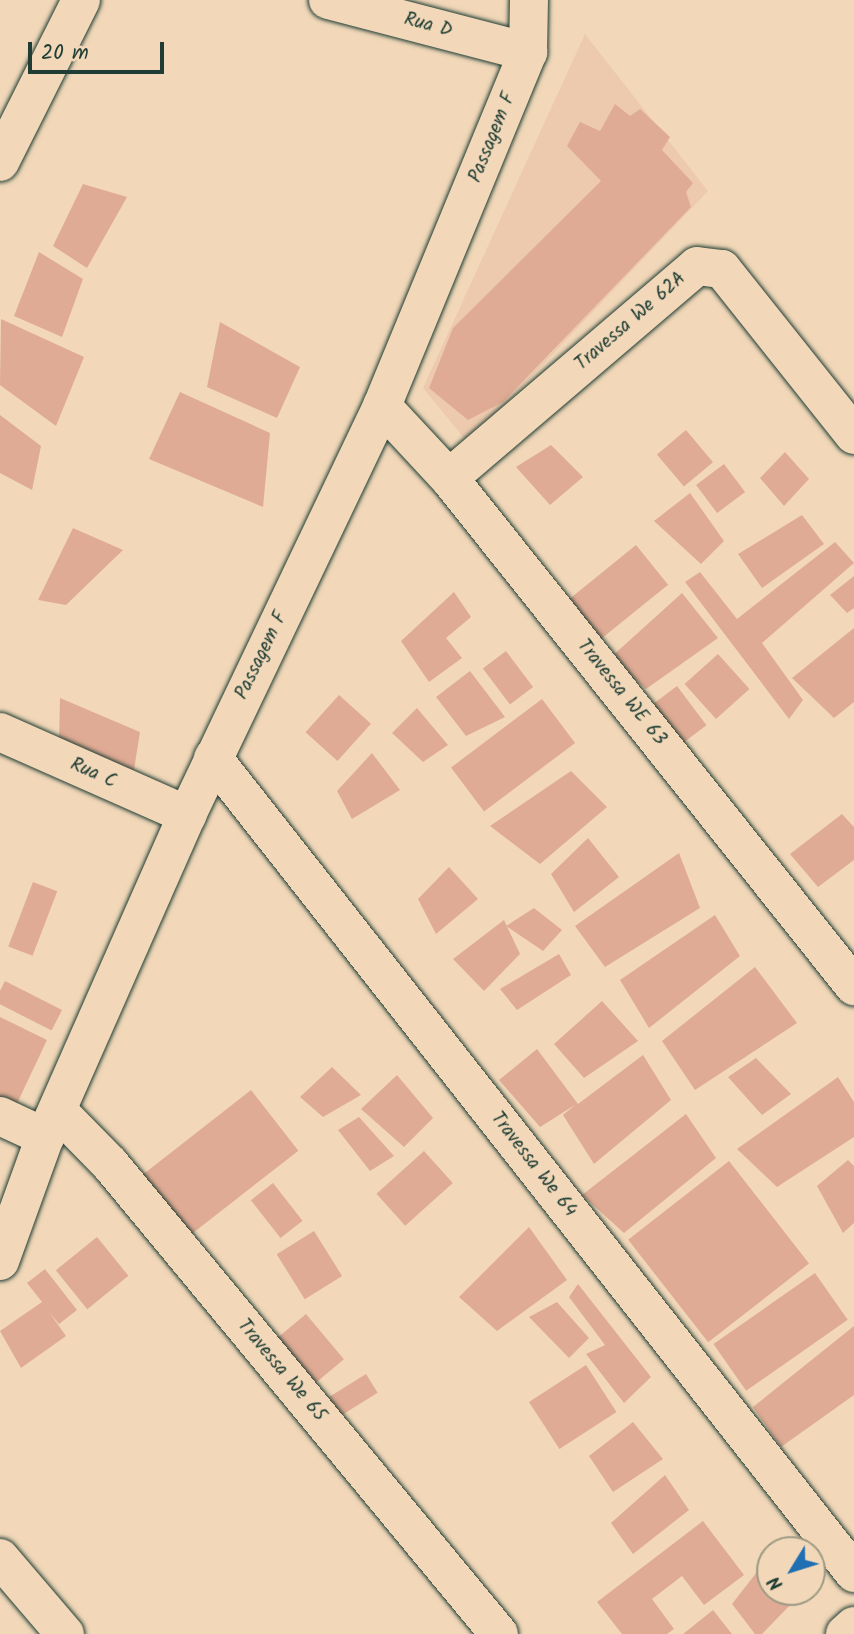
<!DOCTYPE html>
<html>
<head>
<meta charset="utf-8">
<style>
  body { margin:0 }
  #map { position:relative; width:854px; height:1634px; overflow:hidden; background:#f2d8b9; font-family:Kalam,sans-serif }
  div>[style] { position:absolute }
  .built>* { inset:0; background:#edcaae }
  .building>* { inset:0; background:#e0ab94; transform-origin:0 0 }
  .roads { filter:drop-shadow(0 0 2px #1f3d34) drop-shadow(0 0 2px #1f3d34) }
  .street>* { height:38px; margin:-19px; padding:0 19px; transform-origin:19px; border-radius:19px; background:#f2d8b9 }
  span { translate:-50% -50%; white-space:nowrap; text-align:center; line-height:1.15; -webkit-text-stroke:7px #f2d8b9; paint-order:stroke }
  .street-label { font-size:19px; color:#1f3d34 }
  .north { position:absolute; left:756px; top:1536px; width:70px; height:70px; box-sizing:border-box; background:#f2d8b9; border:2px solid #9e9a84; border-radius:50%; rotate:232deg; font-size:19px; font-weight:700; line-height:28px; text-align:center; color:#1f3d34 }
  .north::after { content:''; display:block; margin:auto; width:24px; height:32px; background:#1f6fb2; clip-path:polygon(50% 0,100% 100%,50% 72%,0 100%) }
  .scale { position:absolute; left:28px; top:42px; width:136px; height:32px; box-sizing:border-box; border:4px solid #1f3d34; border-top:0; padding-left:9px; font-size:21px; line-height:24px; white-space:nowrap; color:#1f3d34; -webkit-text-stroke:5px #f2d8b9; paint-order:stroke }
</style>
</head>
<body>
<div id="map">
  <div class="built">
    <i style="clip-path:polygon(585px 34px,708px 191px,468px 443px,423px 388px)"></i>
  </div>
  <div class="building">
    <i style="clip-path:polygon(615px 104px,630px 116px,640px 109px,670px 137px,662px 150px,693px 183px,686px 192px,691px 207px,503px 402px,468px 420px,429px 388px,453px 328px,601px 181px,567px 146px,580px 122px,600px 131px)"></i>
    <i style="clip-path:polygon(83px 184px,127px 197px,87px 268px,53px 246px)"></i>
    <i style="clip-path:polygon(39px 252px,83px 279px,62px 337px,14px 316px)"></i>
    <i style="clip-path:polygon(1px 319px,84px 357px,56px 426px,0 385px)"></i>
    <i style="clip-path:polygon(220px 322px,300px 367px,277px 418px,207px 387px)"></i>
    <i style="clip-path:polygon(180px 392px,270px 433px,263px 507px,149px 459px)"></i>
    <i style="clip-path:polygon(0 415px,41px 446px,32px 490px,0 473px)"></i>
    <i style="left:686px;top:430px;width:42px;height:38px;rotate:50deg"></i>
    <i style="clip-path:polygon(551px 445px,583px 477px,550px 505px,516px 467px)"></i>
    <i style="clip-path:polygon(785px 452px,809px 479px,784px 506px,760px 478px)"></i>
    <i style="left:724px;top:464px;width:35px;height:35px;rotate:53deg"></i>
    <i style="clip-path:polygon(690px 493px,724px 541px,701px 564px,654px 521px)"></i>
    <i style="clip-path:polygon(802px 515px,824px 544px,762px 588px,738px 554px)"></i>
    <i style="clip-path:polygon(73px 528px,123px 550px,66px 605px,38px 600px)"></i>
    <i style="clip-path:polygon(835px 542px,854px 563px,762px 643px,803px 700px,789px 719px,685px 582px,700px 572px,737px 619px)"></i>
    <i style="left:636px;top:545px;width:51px;height:98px;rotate:51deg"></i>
    <i style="clip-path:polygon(854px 576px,854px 608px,847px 613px,830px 595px)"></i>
    <i style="clip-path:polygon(454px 592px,471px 617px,446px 638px,462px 658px,429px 682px,401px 641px)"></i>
    <i style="clip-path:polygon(682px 593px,718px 638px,646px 689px,610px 658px)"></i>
    <i style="clip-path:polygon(854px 628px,854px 702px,834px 718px,792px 678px)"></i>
    <i style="left:506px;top:651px;width:45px;height:29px;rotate:53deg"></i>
    <i style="left:718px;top:654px;width:47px;height:45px;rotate:48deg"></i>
    <i style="clip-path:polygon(470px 671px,505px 717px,466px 736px,436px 697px)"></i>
    <i style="left:677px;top:686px;width:49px;height:32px;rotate:53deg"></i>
    <i style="left:339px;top:695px;width:43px;height:50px;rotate:42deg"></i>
    <i style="clip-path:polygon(60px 698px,140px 732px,134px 770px,59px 741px)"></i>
    <i style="left:542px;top:699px;width:55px;height:114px;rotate:53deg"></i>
    <i style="clip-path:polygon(417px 708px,448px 745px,423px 762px,392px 733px)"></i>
    <i style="clip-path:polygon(372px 753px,400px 790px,352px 819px,337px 791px)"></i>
    <i style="clip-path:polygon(571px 771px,607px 807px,540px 864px,490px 826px)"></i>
    <i style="clip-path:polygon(842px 814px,854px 827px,854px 860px,818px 887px,790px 854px)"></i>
    <i style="clip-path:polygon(588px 838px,619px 877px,574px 912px,551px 874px)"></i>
    <i style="clip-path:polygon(679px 853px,700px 908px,605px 967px,575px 926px)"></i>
    <i style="clip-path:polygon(449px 867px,478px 899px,436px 934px,418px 899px)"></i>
    <i style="left:33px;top:882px;width:26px;height:69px;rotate:21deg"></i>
    <i style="clip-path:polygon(534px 908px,562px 930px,543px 951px,506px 926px)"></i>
    <i style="clip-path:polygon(715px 915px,740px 956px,649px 1028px,620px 980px)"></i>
    <i style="clip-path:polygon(504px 920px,520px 954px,484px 991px,453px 959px)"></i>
    <i style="clip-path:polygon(559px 954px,571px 975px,517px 1010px,500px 989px)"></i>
    <i style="clip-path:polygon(755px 967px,797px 1023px,695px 1090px,662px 1041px)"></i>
    <i style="left:5px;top:981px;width:64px;height:23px;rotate:27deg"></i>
    <i style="clip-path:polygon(602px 1001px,638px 1041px,584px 1078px,554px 1044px)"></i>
    <i style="clip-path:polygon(0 1017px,47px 1040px,13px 1112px,0 1106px)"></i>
    <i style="clip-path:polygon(537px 1049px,578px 1104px,643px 1055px,671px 1100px,594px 1164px,563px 1115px,575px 1105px,540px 1127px,499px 1080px)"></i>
    <i style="clip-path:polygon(756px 1058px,791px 1094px,762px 1115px,728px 1077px)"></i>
    <i style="clip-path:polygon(332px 1067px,361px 1095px,323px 1117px,300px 1097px)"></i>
    <i style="clip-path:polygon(397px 1075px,433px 1118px,404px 1147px,361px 1109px)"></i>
    <i style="clip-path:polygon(838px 1077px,854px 1102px,854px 1137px,777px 1187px,737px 1149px)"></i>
    <i style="left:251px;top:1090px;width:77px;height:144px;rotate:52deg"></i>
    <i style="clip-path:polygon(686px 1114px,716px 1158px,624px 1233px,582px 1195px)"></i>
    <i style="clip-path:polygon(359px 1117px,394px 1156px,370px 1171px,338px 1130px)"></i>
    <i style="left:424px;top:1151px;width:43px;height:64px;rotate:48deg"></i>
    <i style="clip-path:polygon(848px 1160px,854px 1166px,854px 1223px,843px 1233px,817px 1186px)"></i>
    <i style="left:729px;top:1161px;width:130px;height:128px;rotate:52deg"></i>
    <i style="left:273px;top:1183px;width:48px;height:28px;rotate:52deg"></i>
    <i style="clip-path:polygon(529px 1227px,567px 1280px,497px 1331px,459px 1297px)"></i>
    <i style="left:314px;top:1231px;width:53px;height:44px;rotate:58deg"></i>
    <i style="left:97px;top:1237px;width:50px;height:53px;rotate:51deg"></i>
    <i style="clip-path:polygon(45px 1269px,77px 1310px,59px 1324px,49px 1312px,66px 1336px,21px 1368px,0 1331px,42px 1302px,27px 1283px)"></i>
    <i style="left:815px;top:1273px;width:57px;height:124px;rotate:55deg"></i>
    <i style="clip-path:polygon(578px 1284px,651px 1377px,624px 1403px,586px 1354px,605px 1345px,569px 1297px)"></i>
    <i style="clip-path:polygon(557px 1302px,589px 1338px,569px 1358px,529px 1317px)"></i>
    <i style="left:306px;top:1314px;width:59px;height:41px;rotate:50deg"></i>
    <i style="clip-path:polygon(854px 1326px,854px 1395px,781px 1447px,753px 1407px)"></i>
    <i style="left:586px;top:1365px;width:56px;height:68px;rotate:57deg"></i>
    <i style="left:366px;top:1374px;width:22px;height:54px;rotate:58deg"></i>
    <i style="clip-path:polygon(633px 1422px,663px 1459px,613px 1492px,589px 1456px)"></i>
    <i style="clip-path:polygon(665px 1475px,689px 1510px,633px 1554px,611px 1523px)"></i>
    <i style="clip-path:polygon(703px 1521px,744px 1575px,704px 1605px,682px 1576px,652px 1599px,674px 1629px,667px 1634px,622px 1634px,597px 1602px)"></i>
    <i style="clip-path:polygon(763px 1564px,770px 1571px,770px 1592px,790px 1592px,797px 1598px,762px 1634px,755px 1634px,732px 1604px)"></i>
    <i style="clip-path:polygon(713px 1610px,732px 1634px,683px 1634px)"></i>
  </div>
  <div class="roads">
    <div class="street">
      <i style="left:328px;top:0;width:207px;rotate:14.6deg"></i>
      <i style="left:0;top:162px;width:181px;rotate:-63.4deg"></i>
      <i style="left:382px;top:406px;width:98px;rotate:47.1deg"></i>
      <i style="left:449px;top:478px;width:650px;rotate:51.44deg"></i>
      <i style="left:449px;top:478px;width:326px;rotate:-40.5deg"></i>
      <i style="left:697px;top:266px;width:25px;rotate:7deg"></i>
      <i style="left:722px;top:269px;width:212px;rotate:51.5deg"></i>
      <i style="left:0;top:732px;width:205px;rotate:23.9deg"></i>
      <i style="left:213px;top:758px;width:1037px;rotate:51.81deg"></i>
      <i style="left:59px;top:1112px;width:73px;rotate:45.6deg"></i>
      <i style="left:110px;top:1164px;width:610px;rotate:50.39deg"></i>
      <i style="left:0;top:1116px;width:50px;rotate:25deg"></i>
      <i style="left:0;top:1261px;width:132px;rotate:-70.1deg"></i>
      <i style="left:45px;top:1137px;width:352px;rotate:-66.2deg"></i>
      <i style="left:187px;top:815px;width:453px;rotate:-64.5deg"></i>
      <i style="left:382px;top:406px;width:383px;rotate:-67.6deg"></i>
      <i style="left:528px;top:52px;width:52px;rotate:-88.9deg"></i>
      <i style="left:0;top:1558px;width:100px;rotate:49.5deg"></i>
      <i style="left:845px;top:1634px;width:12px;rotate:-42deg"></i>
    </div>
  </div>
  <div class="street-label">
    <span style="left:428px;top:26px;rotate:15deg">Rua D</span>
    <span style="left:493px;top:138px;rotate:-68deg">Passagem F</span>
    <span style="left:631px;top:322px;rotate:-41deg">Travessa We 62A</span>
    <span style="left:262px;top:656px;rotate:-64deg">Passagem F</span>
    <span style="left:621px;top:693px;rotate:51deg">Travessa WE 63</span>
    <span style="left:93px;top:774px;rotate:24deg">Rua C</span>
    <span style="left:533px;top:1165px;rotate:52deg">Travessa We 64</span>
    <span style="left:281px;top:1371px;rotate:50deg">Travessa We 65</span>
  </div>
  <div class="north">N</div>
  <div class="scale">20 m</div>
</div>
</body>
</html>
